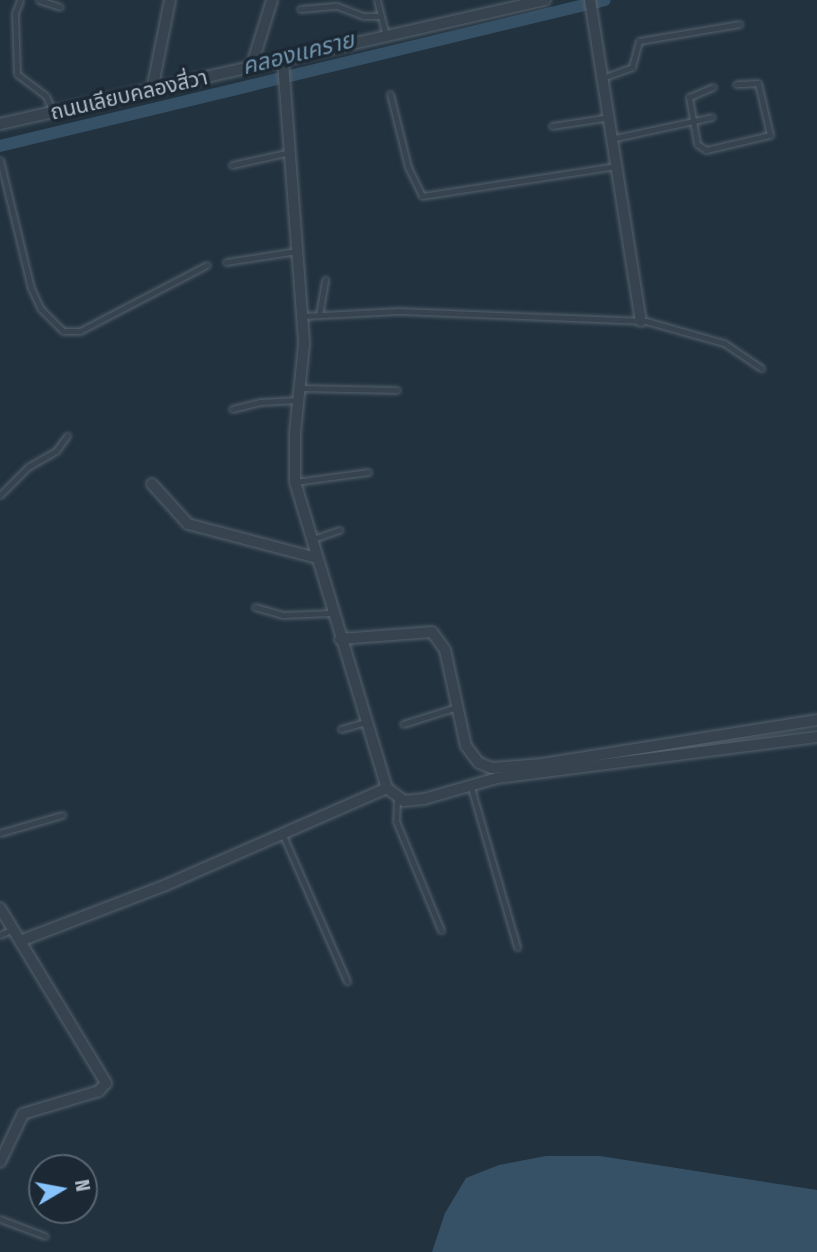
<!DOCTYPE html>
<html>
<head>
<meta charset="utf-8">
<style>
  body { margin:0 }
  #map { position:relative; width:817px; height:1252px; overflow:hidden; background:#23323f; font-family:"Fira Sans Condensed","Noto Sans Thai",sans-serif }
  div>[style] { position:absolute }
  .water>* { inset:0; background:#365166 }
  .canal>* { height:12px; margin:-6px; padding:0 6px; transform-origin:6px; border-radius:6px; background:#365166 }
  .roads { filter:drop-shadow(0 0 2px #55626d) drop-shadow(0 0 2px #55626d) }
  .service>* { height:5px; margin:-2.5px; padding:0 2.5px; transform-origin:2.5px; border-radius:2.5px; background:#37444f }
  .minor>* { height:10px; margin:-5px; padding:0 5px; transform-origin:5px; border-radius:5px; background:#37444f }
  span { translate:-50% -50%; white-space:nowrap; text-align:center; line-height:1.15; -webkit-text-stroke:7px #1c2934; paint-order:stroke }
  .street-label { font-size:21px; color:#b3bfca }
  .water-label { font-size:23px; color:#7294ae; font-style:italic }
  .north { position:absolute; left:28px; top:1154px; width:70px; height:70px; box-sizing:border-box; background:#1c2934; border:2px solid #586570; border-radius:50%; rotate:80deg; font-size:19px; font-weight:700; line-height:28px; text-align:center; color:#b3bfca }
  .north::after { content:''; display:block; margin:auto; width:24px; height:32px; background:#86c2fc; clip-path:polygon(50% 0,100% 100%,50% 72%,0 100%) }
</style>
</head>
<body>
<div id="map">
  <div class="water">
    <i style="clip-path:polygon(546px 1156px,600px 1156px,817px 1190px,817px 1252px,432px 1252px,445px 1213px,466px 1178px,499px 1165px)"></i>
  </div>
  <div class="canal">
    <i style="left:0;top:146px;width:622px;rotate:-13.57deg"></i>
  </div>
  <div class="roads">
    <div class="service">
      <i style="left:20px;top:0;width:14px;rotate:111deg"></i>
      <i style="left:15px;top:13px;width:61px;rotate:88.1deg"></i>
      <i style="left:17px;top:74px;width:36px;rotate:37deg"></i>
      <i style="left:46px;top:96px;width:17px;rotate:66deg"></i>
      <i style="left:39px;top:0;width:22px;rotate:18deg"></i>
      <i style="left:377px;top:0;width:38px;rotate:76deg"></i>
      <i style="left:300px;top:9px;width:37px;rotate:-5deg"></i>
      <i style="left:337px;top:6px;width:28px;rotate:21deg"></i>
      <i style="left:363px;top:16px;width:18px"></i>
      <i style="left:605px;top:77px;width:29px;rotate:-20deg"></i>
      <i style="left:632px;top:67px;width:27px;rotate:-75deg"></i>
      <i style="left:639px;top:41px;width:102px;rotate:-9.6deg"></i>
      <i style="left:713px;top:87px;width:26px;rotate:157deg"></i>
      <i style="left:689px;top:97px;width:48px;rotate:80.3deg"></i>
      <i style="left:697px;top:144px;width:11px;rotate:34deg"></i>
      <i style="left:706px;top:150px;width:66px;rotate:-13.2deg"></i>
      <i style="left:770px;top:135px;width:53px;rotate:-103deg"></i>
      <i style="left:758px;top:83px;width:22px;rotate:177deg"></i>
      <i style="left:390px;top:94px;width:75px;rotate:76.1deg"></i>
      <i style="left:408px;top:167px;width:32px;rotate:64deg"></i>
      <i style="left:422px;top:196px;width:195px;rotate:-8.8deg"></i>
      <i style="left:552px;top:126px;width:59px;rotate:-8.8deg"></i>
      <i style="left:615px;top:138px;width:99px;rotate:-12.2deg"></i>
      <i style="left:0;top:160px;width:132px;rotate:76.4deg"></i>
      <i style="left:31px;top:288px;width:23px;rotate:65deg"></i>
      <i style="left:41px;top:309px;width:31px;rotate:45deg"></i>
      <i style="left:63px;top:331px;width:17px"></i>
      <i style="left:80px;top:331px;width:143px;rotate:-27.5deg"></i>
      <i style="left:232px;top:165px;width:59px;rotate:-12.6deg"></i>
      <i style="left:226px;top:262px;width:72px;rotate:-8.8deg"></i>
      <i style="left:319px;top:315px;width:36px;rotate:-80deg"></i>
      <i style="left:303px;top:316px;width:96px;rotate:-3deg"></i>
      <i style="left:399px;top:311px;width:247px;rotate:2.3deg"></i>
      <i style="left:646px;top:321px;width:81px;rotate:15.8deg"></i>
      <i style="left:724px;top:343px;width:45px;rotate:34deg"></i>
      <i style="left:301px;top:388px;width:96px;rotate:1.2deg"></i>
      <i style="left:232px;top:409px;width:29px;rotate:-14deg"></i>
      <i style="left:260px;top:402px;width:39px;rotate:-3deg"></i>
      <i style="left:295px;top:482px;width:74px;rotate:-7.8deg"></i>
      <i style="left:0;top:495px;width:40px;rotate:-45deg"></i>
      <i style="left:28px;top:467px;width:32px;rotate:-30deg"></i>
      <i style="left:56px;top:451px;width:19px;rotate:-54deg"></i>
      <i style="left:313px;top:539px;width:28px;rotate:-19deg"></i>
      <i style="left:255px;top:607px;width:29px;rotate:16deg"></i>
      <i style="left:283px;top:615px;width:48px;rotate:-2.4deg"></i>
      <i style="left:403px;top:724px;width:57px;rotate:-17.5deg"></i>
      <i style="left:341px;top:729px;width:26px;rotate:-16deg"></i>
      <i style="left:470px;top:784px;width:170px;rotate:73.9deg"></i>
      <i style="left:397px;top:798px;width:23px;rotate:92deg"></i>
      <i style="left:396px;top:821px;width:118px;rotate:67.6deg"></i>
      <i style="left:0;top:833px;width:65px;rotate:-16.2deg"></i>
      <i style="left:282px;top:833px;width:162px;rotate:66.3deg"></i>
      <i style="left:0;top:935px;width:14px;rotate:-25deg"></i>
      <i style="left:0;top:1219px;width:48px;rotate:20.7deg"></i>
    </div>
    <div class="minor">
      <i style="left:590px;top:0;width:325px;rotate:81deg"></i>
      <i style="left:283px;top:62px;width:283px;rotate:85.7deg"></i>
      <i style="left:304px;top:344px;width:89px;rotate:95.8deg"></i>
      <i style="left:295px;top:433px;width:49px;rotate:90deg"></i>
      <i style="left:295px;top:482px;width:320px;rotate:73.3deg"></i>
      <i style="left:387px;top:788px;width:21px;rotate:37deg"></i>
      <i style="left:404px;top:801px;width:20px;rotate:-6deg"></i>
      <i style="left:424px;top:799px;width:76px;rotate:-16deg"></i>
      <i style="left:497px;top:778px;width:323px;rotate:-7.3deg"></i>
      <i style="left:251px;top:68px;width:71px;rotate:-72.8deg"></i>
      <i style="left:152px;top:90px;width:92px;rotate:-78.7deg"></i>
      <i style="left:0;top:124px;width:559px;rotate:-12.82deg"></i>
      <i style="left:152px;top:484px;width:54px;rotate:48deg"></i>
      <i style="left:188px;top:524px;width:133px;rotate:14.8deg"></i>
      <i style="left:340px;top:639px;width:92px;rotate:-4.4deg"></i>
      <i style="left:432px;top:632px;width:22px;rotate:54deg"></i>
      <i style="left:445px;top:650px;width:98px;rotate:77.7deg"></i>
      <i style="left:466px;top:746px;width:21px;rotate:53deg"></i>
      <i style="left:479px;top:763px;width:14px;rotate:21deg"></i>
      <i style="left:492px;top:768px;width:50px;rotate:-4.6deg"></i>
      <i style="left:542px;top:764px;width:278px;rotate:-9.1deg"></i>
      <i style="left:0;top:908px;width:205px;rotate:58.8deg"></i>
      <i style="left:106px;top:1083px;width:11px;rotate:131deg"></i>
      <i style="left:99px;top:1091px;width:79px;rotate:163.2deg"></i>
      <i style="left:23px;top:1114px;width:53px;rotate:115.6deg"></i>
      <i style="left:20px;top:941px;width:156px;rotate:-21deg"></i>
      <i style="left:166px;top:885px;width:241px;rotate:-23.7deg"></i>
    </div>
  </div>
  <div class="street-label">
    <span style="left:129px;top:95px;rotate:-13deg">ถนนเลียบคลองสี่วา</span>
  </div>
  <div class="water-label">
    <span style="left:298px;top:53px;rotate:-14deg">คลองเเคราย</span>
  </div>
  <div class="north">N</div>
</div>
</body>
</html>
